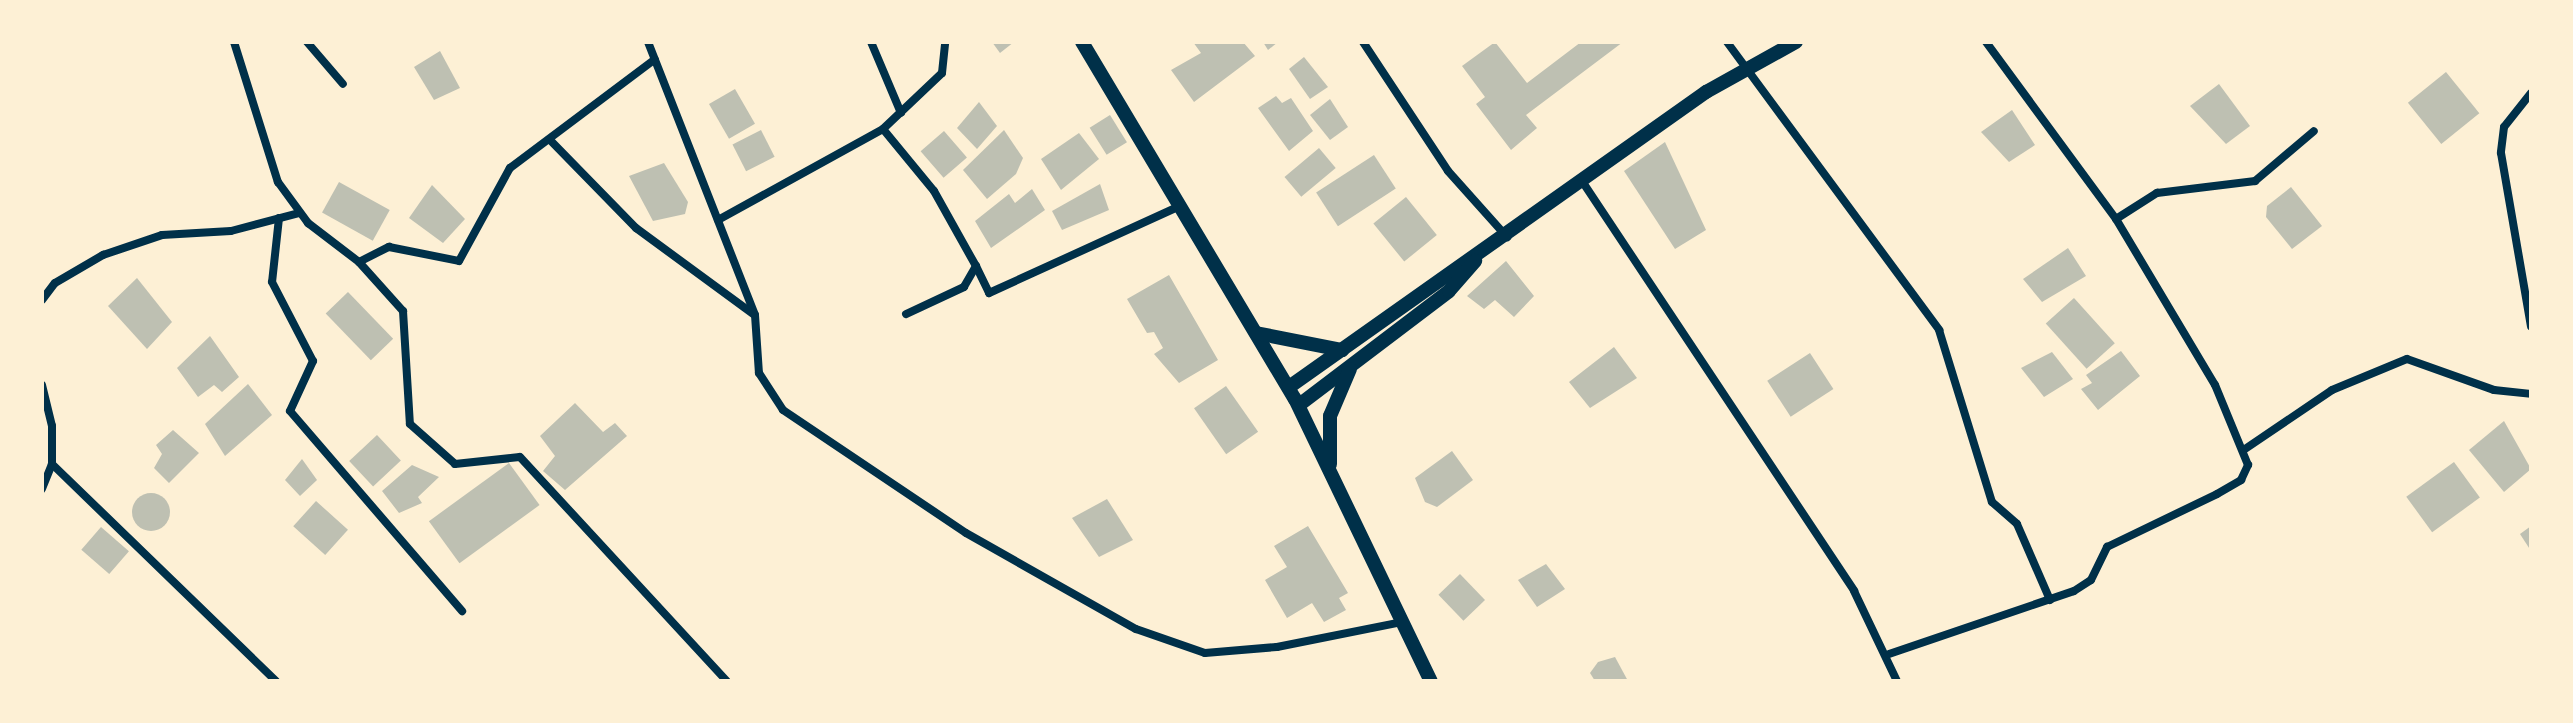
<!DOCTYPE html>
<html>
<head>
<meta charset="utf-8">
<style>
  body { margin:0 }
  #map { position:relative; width:2573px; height:723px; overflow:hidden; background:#fdf0d5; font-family:Cabin,sans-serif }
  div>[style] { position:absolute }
  .building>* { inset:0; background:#bec0b2; transform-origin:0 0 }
  .round { border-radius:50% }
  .minor>* { height:8px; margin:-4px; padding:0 4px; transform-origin:4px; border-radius:4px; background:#003049 }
  .tertiary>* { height:14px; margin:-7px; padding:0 7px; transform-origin:7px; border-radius:7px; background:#003049 }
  span { translate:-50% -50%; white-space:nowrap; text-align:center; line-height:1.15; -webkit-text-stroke:6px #fdf0d5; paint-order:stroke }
  .frame { position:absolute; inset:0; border:44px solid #fdf0d5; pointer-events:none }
</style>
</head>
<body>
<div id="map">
  <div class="building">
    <i style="clip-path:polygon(992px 42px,1014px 42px,1000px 53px)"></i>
    <i style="clip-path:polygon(1193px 42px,1243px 42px,1255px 56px,1194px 102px,1171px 70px,1201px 53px)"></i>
    <i style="clip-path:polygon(1263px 42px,1278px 42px,1268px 50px)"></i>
    <i style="clip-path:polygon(1495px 42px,1527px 83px,1581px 42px,1623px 42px,1526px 115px,1537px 128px,1511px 150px,1476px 104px,1485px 97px,1462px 66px)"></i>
    <i style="clip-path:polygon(440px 51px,460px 88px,434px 100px,414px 67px)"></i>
    <i style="clip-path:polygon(1304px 57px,1328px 87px,1310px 99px,1289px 69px)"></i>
    <i style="left:2446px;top:72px;width:53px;height:49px;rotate:51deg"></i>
    <i style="clip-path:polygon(2219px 84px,2250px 126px,2226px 144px,2190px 106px)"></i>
    <i style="left:735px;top:89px;width:40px;height:30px;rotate:60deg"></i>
    <i style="clip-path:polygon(1276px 96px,1282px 103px,1291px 98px,1313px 131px,1289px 151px,1258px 108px)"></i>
    <i style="clip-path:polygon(1330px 99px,1348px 127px,1330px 140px,1310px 115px)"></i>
    <i style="clip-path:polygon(979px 102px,997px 126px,977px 149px,957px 128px)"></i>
    <i style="clip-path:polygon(2012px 110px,2035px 145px,2009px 162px,1981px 132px)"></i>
    <i style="left:1110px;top:115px;width:32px;height:24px;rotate:58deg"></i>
    <i style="left:761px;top:130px;width:30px;height:32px;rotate:63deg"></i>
    <i style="clip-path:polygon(1004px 130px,1023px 158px,1016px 174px,987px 199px,963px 170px)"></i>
    <i style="left:944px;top:131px;width:35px;height:31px;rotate:49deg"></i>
    <i style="clip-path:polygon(1079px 133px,1099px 159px,1061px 190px,1041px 159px)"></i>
    <i style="clip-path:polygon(1665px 142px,1706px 230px,1675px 249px,1624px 171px)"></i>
    <i style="left:1319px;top:148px;width:26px;height:45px;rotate:50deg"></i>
    <i style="left:1374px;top:155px;width:40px;height:69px;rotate:57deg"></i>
    <i style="clip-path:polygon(664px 163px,688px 202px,685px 214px,653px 221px,629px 176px)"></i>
    <i style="left:339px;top:182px;width:58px;height:35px;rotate:29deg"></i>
    <i style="clip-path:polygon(1100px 184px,1109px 210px,1062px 230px,1052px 211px)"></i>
    <i style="clip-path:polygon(432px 185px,465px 219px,443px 243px,409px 218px)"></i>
    <i style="clip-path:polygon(2291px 187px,2322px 226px,2292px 249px,2266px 217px,2267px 206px)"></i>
    <i style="clip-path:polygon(1032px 189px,1045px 210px,991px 248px,975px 221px,1009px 194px,1015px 203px)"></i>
    <i style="left:1406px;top:197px;width:49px;height:42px;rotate:51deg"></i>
    <i style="clip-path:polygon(2068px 248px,2086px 276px,2042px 302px,2023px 279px)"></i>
    <i style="clip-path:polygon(1506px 261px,1534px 296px,1514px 317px,1495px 300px,1484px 309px,1467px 296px)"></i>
    <i style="clip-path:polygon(1169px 275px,1218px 360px,1179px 383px,1154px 354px,1163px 348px,1154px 332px,1147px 333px,1127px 299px)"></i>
    <i style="clip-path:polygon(137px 278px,172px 322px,147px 349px,108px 306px)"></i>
    <i style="left:348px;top:292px;width:65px;height:31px;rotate:46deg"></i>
    <i style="left:2074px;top:298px;width:61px;height:38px;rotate:48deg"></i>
    <i style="clip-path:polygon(210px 336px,239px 377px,222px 392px,214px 385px,198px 397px,177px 368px)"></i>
    <i style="clip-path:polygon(1614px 347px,1637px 378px,1590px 408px,1569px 382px)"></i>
    <i style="clip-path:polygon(2121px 351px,2140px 376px,2098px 410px,2081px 389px,2092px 383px,2086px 375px)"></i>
    <i style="clip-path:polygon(2052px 352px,2073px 379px,2044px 397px,2021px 368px)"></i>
    <i style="left:1810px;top:353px;width:43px;height:51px;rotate:57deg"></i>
    <i style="clip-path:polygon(248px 384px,272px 415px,225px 456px,205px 424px)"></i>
    <i style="left:1226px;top:386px;width:56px;height:39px;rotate:55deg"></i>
    <i style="clip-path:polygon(575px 403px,603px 432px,615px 423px,627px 436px,565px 490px,543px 471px,555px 456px,540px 436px)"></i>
    <i style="clip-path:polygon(2504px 421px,2531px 469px,2504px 492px,2469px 450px)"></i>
    <i style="clip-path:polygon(173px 430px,199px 453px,169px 483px,154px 468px,162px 454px,156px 445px)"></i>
    <i style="left:377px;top:435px;width:35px;height:38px;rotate:47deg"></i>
    <i style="clip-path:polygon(1452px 451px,1473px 480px,1437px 507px,1425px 502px,1415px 478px)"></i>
    <i style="clip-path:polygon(302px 459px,317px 480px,300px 496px,285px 480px)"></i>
    <i style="left:2454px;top:462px;width:44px;height:59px;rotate:54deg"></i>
    <i style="left:509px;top:463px;width:52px;height:99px;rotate:54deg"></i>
    <i style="clip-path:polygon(412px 465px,439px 477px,418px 497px,422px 503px,399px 513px,382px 491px)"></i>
    <i class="round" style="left:132px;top:493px;width:38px;height:38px"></i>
    <i style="clip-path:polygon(1107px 499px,1133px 540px,1099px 557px,1072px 518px)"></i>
    <i style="left:316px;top:501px;width:43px;height:34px;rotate:42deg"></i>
    <i style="clip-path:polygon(1308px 526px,1348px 593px,1339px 598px,1346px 610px,1324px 622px,1312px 603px,1287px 618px,1265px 580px,1287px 567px,1274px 546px)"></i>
    <i style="clip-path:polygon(2531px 526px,2531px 551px,2520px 534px)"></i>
    <i style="left:101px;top:527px;width:37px;height:30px;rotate:41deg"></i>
    <i style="clip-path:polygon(1546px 564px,1565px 589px,1537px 607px,1518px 580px)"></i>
    <i style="left:1460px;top:574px;width:36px;height:30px;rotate:46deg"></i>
    <i style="clip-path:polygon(1615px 657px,1628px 681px,1595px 681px,1590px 673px,1598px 662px)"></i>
  </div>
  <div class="minor">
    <i style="left:234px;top:42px;width:147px;rotate:72.6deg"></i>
    <i style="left:278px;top:182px;width:51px;rotate:53.8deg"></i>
    <i style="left:308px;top:223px;width:64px;rotate:37.4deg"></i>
    <i style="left:359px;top:262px;width:66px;rotate:48.1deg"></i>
    <i style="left:403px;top:311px;width:113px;rotate:86.5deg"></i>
    <i style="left:410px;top:424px;width:60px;rotate:41.6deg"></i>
    <i style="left:455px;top:464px;width:65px;rotate:-6.1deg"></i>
    <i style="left:520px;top:457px;width:305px;rotate:47.3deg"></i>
    <i style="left:307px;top:42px;width:55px;rotate:49.4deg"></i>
    <i style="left:648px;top:42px;width:293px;rotate:68.6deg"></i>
    <i style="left:755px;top:315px;width:58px;rotate:86.1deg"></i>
    <i style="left:759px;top:373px;width:44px;rotate:57deg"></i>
    <i style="left:783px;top:410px;width:220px;rotate:33.9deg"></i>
    <i style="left:966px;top:533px;width:195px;rotate:29.5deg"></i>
    <i style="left:1136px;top:629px;width:73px;rotate:19.2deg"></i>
    <i style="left:1205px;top:653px;width:72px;rotate:-4.8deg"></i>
    <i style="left:1277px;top:647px;width:127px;rotate:-11.3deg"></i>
    <i style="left:871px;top:42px;width:77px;rotate:67.1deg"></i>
    <i style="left:1363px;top:42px;width:154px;rotate:56.6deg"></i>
    <i style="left:1448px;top:171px;width:89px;rotate:48.2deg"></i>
    <i style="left:1727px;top:42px;width:358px;rotate:53.6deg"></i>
    <i style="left:1939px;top:330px;width:180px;rotate:72.9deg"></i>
    <i style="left:1992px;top:502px;width:33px;rotate:41deg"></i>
    <i style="left:2017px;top:524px;width:83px;rotate:66.5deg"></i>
    <i style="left:2531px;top:93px;width:43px;rotate:128.5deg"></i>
    <i style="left:2504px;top:127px;width:26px;rotate:97deg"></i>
    <i style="left:2501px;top:153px;width:176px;rotate:80.2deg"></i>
    <i style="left:883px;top:129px;width:80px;rotate:50.6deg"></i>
    <i style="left:934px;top:191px;width:86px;rotate:60.8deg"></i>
    <i style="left:976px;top:266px;width:24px;rotate:120deg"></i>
    <i style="left:964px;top:287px;width:64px;rotate:155deg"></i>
    <i style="left:551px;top:141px;width:122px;rotate:45.7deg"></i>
    <i style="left:636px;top:228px;width:145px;rotate:36.3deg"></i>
    <i style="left:1582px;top:181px;width:492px;rotate:56.4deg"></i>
    <i style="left:1854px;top:591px;width:100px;rotate:64.5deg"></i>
    <i style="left:279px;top:218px;width:64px;rotate:96.2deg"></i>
    <i style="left:272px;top:282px;width:89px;rotate:62.6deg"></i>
    <i style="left:313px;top:361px;width:55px;rotate:114.7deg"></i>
    <i style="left:290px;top:411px;width:264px;rotate:49.3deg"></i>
    <i style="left:2116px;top:219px;width:49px;rotate:-32.4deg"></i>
    <i style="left:2157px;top:193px;width:99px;rotate:-7deg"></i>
    <i style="left:2255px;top:181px;width:77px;rotate:-40.3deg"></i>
    <i style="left:718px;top:220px;width:188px;rotate:-28.9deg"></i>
    <i style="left:883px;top:129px;width:81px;rotate:-43.5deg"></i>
    <i style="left:942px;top:73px;width:31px;rotate:-84deg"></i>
    <i style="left:359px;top:262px;width:34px;rotate:-27deg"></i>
    <i style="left:389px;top:247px;width:71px;rotate:11.3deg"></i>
    <i style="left:459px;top:261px;width:106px;rotate:-61.3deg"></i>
    <i style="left:510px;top:168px;width:181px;rotate:-36.9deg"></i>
    <i style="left:976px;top:266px;width:30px;rotate:64deg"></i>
    <i style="left:989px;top:293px;width:208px;rotate:-24.5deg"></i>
    <i style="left:42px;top:300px;width:21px;rotate:-53deg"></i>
    <i style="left:55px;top:283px;width:56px;rotate:-30.3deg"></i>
    <i style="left:103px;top:255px;width:62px;rotate:-18.7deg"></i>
    <i style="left:162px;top:235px;width:69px;rotate:-3.3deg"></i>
    <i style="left:231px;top:231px;width:70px;rotate:-14.8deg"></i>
    <i style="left:42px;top:385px;width:42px;rotate:76.3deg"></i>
    <i style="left:52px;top:426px;width:38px;rotate:90deg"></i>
    <i style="left:52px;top:464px;width:27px;rotate:112deg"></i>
    <i style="left:2245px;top:449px;width:105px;rotate:-34.1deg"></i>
    <i style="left:2332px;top:390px;width:81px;rotate:-22.5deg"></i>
    <i style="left:2407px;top:359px;width:92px;rotate:19.6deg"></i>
    <i style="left:2494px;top:390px;width:37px;rotate:6deg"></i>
    <i style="left:52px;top:464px;width:312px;rotate:44.1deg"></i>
    <i style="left:1889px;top:654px;width:195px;rotate:-18.8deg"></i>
    <i style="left:2074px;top:591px;width:20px;rotate:-33deg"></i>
    <i style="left:2091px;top:580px;width:37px;rotate:-64deg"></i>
    <i style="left:2107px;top:547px;width:122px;rotate:-25.7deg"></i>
    <i style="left:2217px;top:494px;width:28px;rotate:-30deg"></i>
    <i style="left:2241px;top:480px;width:17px;rotate:-65deg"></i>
    <i style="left:2248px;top:465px;width:87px;rotate:-112.4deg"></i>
    <i style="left:2215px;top:385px;width:193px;rotate:-120.8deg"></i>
    <i style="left:2116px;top:219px;width:220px;rotate:-126.3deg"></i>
  </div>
  <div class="tertiary">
    <i style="left:1082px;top:42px;width:416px;rotate:59.2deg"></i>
    <i style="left:1295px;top:399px;width:313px;rotate:64.3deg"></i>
    <i style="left:1256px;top:333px;width:88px;rotate:11.2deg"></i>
    <i style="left:1289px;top:387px;width:511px;rotate:-35.28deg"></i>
    <i style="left:1706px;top:92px;width:103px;rotate:-29.1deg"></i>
    <i style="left:1299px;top:405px;width:188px;rotate:-37.2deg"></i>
    <i style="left:1449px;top:291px;width:40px;rotate:-49deg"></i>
    <i style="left:1330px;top:464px;width:48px;rotate:-90deg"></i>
    <i style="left:1330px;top:416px;width:51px;rotate:-66.9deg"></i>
  </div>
  <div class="frame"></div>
</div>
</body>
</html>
